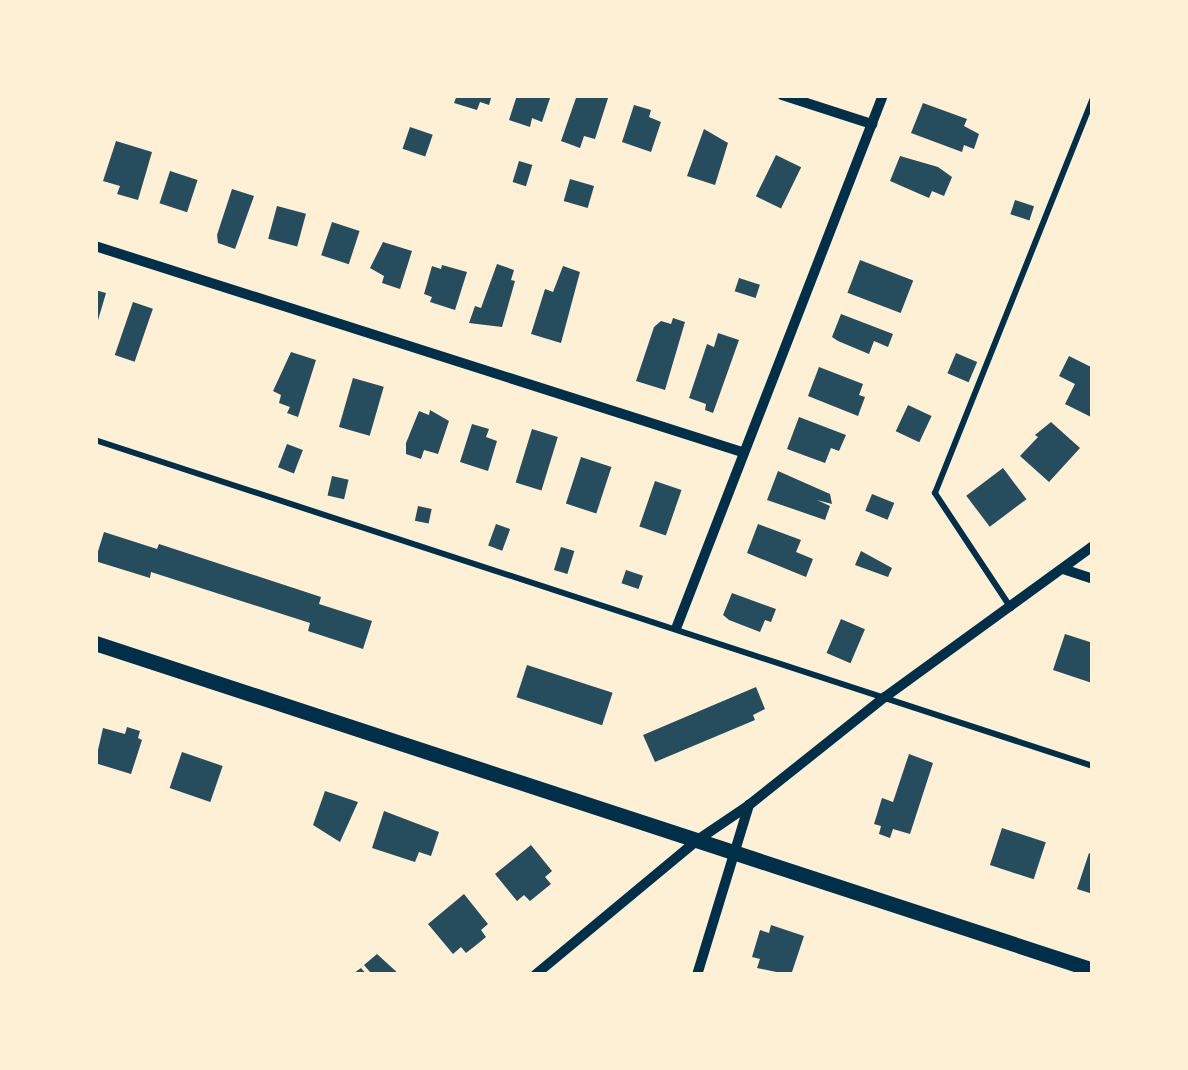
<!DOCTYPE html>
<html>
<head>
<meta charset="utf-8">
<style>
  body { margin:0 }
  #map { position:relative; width:1188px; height:1070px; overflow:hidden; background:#fdf0d5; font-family:"Sofia Sans Condensed",sans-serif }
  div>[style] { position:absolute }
  .building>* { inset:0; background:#264d5e; transform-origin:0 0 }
  .service>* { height:6px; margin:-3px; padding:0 3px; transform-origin:3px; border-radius:3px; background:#003049 }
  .minor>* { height:10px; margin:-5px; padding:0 5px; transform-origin:5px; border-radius:5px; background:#003049 }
  .tertiary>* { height:15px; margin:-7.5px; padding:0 7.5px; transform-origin:7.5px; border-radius:7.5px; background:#003049 }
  span { translate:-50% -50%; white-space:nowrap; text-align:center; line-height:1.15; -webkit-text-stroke:10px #fdf0d5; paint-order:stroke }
  .frame { position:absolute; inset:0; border:98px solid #fdf0d5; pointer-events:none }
</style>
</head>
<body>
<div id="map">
  <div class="building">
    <i style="clip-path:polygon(457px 95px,492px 95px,489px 105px,480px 102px,477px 110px,454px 103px)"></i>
    <i style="clip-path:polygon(517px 95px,551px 95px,542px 122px,532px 118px,530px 127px,509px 120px)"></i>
    <i style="clip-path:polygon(577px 95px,609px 95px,595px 139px,584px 136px,580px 148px,561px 141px)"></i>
    <i style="clip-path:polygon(923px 103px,967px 119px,964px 126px,979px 134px,974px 149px,964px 145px,962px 152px,911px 133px)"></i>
    <i style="clip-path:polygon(634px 105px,651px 110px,649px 117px,661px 122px,651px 152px,622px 142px)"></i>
    <i style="left:410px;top:127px;width:24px;height:23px;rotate:19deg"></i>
    <i style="clip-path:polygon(704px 129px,728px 143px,715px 185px,687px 176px)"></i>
    <i style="clip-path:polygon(116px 141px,152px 152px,138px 200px,117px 194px,120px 186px,103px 181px)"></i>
    <i style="left:776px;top:155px;width:28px;height:46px;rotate:26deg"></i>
    <i style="clip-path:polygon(900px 156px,938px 167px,952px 177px,944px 196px,932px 191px,929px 198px,890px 181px)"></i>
    <i style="left:519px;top:161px;width:14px;height:22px;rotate:17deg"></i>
    <i style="left:170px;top:171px;width:29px;height:34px;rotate:18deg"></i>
    <i style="left:570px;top:179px;width:25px;height:23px;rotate:16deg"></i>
    <i style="clip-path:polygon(232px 189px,254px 196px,235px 249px,218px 243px,217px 235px)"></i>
    <i style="left:1015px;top:200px;width:20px;height:15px;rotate:18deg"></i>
    <i style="left:277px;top:206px;width:30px;height:34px;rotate:15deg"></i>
    <i style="left:332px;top:222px;width:29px;height:35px;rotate:18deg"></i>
    <i style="clip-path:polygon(383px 242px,412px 251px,400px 289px,382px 283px,384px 276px,370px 268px)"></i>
    <i style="left:860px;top:260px;width:57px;height:35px;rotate:21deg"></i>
    <i style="clip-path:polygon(497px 264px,514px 270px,511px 280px,515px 281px,502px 327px,469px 323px,475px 306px,481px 308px)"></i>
    <i style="clip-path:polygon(442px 265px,467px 272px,455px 310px,430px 302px,432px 297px,424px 294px,432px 266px,441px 269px)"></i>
    <i style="clip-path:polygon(563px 266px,580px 272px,561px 343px,531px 334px,545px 289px,553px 292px)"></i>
    <i style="left:739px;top:278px;width:22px;height:14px;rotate:18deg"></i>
    <i style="clip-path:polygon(95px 290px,106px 293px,96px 327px,95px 327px)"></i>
    <i style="left:133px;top:302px;width:21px;height:56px;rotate:19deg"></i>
    <i style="clip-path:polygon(841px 314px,893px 334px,888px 347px,874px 341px,869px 354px,838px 341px,832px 337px)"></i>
    <i style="clip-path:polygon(673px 318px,685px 322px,665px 390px,636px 381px,654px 327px,661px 321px,671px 324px)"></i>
    <i style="clip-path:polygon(718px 333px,739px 340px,713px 413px,705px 410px,706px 404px,689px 398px,707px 344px,714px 347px)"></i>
    <i style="clip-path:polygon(291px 352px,316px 360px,298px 417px,287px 413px,290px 407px,279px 403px,281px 395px,273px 391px)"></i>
    <i style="left:956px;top:353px;width:23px;height:22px;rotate:23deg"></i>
    <i style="clip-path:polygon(1069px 356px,1093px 368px,1093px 418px,1065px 404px,1075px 384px,1059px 376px)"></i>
    <i style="clip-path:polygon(819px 367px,863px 384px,859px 395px,865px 397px,858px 416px,808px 396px)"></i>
    <i style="left:353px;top:378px;width:32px;height:51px;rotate:16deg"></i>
    <i style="left:908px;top:405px;width:26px;height:29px;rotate:25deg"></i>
    <i style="clip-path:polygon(430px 410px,449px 421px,438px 454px,424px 450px,421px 459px,406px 454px,406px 443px,419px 411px,429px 415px)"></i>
    <i style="clip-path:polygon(799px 417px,846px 435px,839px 451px,831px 448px,825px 463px,787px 449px)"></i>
    <i style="clip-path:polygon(1051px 422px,1080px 448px,1049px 482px,1020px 456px,1038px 437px,1035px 435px)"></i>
    <i style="clip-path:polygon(472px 424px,489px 429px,486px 437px,497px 441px,488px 471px,460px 462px)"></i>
    <i style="left:532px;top:429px;width:27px;height:56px;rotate:17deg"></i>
    <i style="left:287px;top:444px;width:17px;height:25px;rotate:21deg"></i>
    <i style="left:581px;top:457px;width:32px;height:49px;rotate:18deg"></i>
    <i style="left:1003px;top:468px;width:39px;height:46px;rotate:53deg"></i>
    <i style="clip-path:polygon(778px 471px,830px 494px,832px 504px,817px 500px,830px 506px,825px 520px,767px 500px)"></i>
    <i style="left:332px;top:476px;width:17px;height:20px;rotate:13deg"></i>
    <i style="left:655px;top:481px;width:28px;height:48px;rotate:19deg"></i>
    <i style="left:872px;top:494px;width:24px;height:18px;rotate:22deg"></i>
    <i style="left:418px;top:506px;width:14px;height:15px;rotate:12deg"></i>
    <i style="left:496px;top:524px;width:15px;height:23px;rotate:20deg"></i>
    <i style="clip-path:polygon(758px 524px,801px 540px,796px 552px,813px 559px,806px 577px,747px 553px)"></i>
    <i style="clip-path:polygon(104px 532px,157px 549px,159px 544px,321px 597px,319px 604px,372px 621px,363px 649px,308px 631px,310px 623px,151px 572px,150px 578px,95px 561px)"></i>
    <i style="left:561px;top:547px;width:14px;height:24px;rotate:17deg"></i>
    <i style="clip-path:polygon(861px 551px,892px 568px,888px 577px,855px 565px)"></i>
    <i style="left:626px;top:570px;width:18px;height:14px;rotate:19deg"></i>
    <i style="clip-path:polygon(732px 593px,776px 609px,771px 622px,765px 620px,760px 632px,729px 620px,723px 615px)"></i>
    <i style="left:841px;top:619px;width:26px;height:37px;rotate:23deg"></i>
    <i style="clip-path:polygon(1065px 634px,1093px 643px,1092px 683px,1053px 670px)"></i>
    <i style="left:527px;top:665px;width:90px;height:34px;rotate:18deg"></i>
    <i style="clip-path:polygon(756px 687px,765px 709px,753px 715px,755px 720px,655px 762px,643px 735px)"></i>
    <i style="clip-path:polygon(127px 727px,140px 731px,138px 738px,142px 740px,131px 774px,95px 763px,103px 728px,125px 734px)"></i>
    <i style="left:182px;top:752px;width:43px;height:38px;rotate:19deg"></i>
    <i style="clip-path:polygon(909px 754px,933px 763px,910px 834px,893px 829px,890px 838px,879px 834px,881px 826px,874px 824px,882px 798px,893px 802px)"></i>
    <i style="clip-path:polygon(325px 791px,358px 802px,340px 842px,313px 825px)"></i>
    <i style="clip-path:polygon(384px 811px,439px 832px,431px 856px,419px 852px,415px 862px,372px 848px)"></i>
    <i style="left:1002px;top:828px;width:46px;height:39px;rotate:18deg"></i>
    <i style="clip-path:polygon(531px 845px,552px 871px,545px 877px,551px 884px,530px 901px,524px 895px,517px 901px,495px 874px)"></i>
    <i style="clip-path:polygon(1089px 853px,1093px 855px,1093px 894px,1077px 889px)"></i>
    <i style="clip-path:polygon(464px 894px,488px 924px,481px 930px,486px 937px,475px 946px,466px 953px,461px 947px,453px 954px,428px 924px)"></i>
    <i style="clip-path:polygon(771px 925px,804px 936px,791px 975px,757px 968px,760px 959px,752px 957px,760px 930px,769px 933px)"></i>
    <i style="clip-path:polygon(377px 954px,400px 975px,351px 975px,361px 968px,367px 975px,370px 972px,364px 965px)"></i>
  </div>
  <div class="service">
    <i style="left:95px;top:440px;width:1050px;rotate:18.09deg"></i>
    <i style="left:1011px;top:608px;width:138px;rotate:-123.5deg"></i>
    <i style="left:935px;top:493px;width:425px;rotate:-68.2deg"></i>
  </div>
  <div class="minor">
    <i style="left:782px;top:95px;width:95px;rotate:17.9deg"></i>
    <i style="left:95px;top:246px;width:679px;rotate:17.66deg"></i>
    <i style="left:1063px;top:569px;width:32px;rotate:18deg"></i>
    <i style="left:677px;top:626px;width:570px;rotate:-68.8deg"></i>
    <i style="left:535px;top:975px;width:213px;rotate:-39.7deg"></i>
    <i style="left:699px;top:839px;width:60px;rotate:-34.2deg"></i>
    <i style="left:749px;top:805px;width:174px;rotate:-38.5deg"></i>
    <i style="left:885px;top:697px;width:257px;rotate:-36deg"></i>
    <i style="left:697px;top:975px;width:178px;rotate:-73deg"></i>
  </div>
  <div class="tertiary">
    <i style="left:95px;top:643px;width:1050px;rotate:18.14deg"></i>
  </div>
  <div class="frame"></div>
</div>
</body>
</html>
